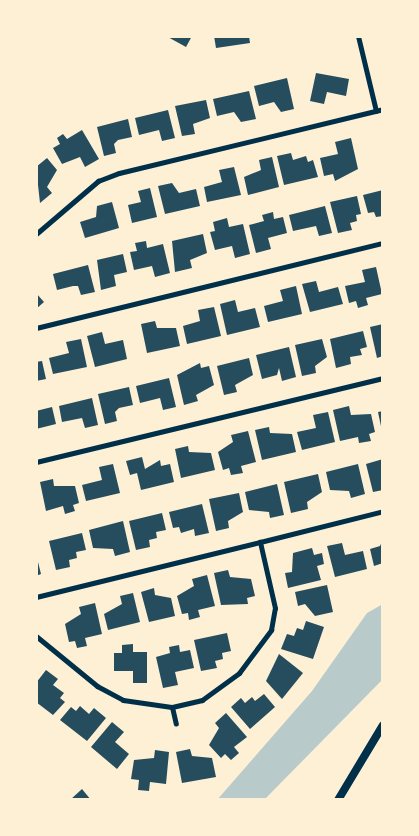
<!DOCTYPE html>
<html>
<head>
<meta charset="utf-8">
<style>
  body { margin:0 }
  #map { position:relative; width:419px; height:836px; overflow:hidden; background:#fdf0d5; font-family:"Fira Sans Condensed",sans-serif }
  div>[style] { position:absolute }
  .green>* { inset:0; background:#b9caca }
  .building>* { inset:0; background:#264d5e }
  .minor>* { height:5px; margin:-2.5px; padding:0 2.5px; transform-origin:2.5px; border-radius:2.5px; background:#003049 }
  .secondary>* { height:8px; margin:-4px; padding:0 4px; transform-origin:4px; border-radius:4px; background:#003049 }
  span { translate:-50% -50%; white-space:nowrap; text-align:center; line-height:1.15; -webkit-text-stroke:4px #fdf0d5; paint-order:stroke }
  .frame { position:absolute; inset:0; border:38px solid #fdf0d5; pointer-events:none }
</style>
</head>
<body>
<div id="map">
  <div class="green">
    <i style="clip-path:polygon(383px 604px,383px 679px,264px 800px,217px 800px,312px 691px,367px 613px)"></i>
  </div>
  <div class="building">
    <i style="clip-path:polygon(166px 36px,192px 36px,186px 47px)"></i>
    <i style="clip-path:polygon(214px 36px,249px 36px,250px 43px,216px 48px)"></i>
    <i style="clip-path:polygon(316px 73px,349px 79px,346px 96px,327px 92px,324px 104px,310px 101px)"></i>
    <i style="clip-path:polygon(287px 78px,294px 109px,281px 112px,274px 102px,259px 106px,254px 86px)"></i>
    <i style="clip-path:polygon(249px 91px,256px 119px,241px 122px,234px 112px,217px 116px,213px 99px)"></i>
    <i style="clip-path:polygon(206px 100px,210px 118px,193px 124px,195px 134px,182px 136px,175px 106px)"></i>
    <i style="clip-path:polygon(168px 110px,175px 138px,162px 141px,159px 130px,139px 135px,135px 118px)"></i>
    <i style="clip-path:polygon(128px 119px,132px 137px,118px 140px,114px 144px,116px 153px,104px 156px,97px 127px)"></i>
    <i style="clip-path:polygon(82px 130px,99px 159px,85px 167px,80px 157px,62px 164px,53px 148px,60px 144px,57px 138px,63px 134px,67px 139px)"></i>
    <i style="clip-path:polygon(351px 138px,358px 169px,335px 181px,333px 174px,324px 176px,320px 158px,338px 154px,335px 142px)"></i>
    <i style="clip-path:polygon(291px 153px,293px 160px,306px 156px,308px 162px,313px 160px,318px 177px,284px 185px,277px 156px)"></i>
    <i style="clip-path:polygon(272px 157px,279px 187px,248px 195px,244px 177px,261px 170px,259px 160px)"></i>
    <i style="clip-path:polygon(47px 158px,57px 170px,47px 187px,52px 193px,40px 203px,36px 167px)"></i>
    <i style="clip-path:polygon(234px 167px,241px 195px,207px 202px,204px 187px,222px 182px,219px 170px)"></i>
    <i style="clip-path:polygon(172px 183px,179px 193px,196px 189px,200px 206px,165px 214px,158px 186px)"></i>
    <i style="clip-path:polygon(150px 188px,157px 217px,132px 223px,128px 205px,141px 202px,138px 191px)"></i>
    <i style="clip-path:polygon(383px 190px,383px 216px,376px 217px,374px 212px,368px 213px,363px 195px)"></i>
    <i style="clip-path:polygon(357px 196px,361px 214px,356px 215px,357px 221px,350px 223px,352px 230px,338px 233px,330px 202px)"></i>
    <i style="clip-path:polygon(112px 202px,119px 228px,85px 238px,80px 222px,96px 217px,97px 206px)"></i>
    <i style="clip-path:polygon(325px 206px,332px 233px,319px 236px,316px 226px,293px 231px,289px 215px)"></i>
    <i style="clip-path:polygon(273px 212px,274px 219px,283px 217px,287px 233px,268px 238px,271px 249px,256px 253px,249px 225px,264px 221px,262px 215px)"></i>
    <i style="clip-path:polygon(227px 218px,229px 227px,243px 224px,250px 254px,235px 258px,232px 246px,215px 250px,210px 232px,215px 231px,213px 222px)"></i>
    <i style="clip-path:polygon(203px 234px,207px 253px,190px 260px,192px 268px,175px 272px,172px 241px)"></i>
    <i style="clip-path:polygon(146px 241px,147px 248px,163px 244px,170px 273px,155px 277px,152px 266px,134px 270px,130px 252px,137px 251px,135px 243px)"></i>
    <i style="clip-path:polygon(123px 254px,127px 272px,114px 275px,116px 286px,101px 290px,97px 260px)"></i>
    <i style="clip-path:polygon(88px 265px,95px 292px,81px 295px,78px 286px,73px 286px,57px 290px,53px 274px)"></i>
    <i style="clip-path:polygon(376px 267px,382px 294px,366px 298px,368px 305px,358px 308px,356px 301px,349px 303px,345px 286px,365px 282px,362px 270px)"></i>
    <i style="clip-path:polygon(316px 281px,319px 292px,338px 287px,343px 304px,310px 312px,302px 284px)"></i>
    <i style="clip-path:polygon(296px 286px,302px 314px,268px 322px,264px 306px,283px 301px,280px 290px)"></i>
    <i style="clip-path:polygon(36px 293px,44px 302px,36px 309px)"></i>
    <i style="clip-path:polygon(235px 300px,238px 312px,255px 308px,260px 327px,227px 335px,220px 304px)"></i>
    <i style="clip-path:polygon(214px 307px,221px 336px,187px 344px,183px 326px,200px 321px,198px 310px)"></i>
    <i style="clip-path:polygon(155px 321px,157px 328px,176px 328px,180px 346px,147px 353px,141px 324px)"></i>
    <i style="clip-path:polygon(383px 324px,383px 356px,377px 358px,370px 327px)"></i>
    <i style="clip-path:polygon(363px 331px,367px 347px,360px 349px,362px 355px,350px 357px,351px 364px,336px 368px,330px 339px)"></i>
    <i style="clip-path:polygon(102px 332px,105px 344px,123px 340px,127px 359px,95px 367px,87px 336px)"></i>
    <i style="clip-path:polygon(81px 339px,87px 367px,53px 374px,49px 358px,69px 353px,66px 342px)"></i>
    <i style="clip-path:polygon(322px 339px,327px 357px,315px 366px,316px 373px,302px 376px,295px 345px)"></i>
    <i style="clip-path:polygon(289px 347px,296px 377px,282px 381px,279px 368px,277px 375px,262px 379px,256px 355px)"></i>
    <i style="clip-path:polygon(249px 358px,253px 375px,235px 385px,237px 392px,224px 395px,217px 366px)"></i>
    <i style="clip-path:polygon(42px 361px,46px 379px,36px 381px,36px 362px)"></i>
    <i style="clip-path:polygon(200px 363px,201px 368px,209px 366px,214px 385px,196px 395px,198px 401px,184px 405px,177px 375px)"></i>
    <i style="clip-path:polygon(169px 378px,176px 407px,163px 410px,160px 398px,140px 403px,136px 386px)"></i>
    <i style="clip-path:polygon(129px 387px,133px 405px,119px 408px,115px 412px,117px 421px,105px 424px,98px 394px)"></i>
    <i style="clip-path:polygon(92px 398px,98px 425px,85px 428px,82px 418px,62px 422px,59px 406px)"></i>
    <i style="clip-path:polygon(349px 406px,351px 415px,371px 414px,375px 432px,369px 434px,371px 441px,359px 443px,358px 437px,340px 441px,333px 410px)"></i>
    <i style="clip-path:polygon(52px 407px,56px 424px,36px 429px,36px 411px)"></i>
    <i style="clip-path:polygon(383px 411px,383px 431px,382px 431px,378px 412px)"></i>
    <i style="clip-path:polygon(328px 412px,335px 442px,302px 450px,297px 432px,316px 428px,313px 415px)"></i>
    <i style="clip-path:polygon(269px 427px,270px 433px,292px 434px,296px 452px,262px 460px,255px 430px)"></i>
    <i style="clip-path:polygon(248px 431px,256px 462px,241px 466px,243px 473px,231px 475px,229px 468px,223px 470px,218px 452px,233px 442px,231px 435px)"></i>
    <i style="clip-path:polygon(188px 446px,189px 452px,211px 453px,215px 470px,181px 478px,175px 449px)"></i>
    <i style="clip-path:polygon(142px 457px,145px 469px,160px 460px,161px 466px,170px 464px,174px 482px,141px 490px,137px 473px,130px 475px,126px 461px)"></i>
    <i style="clip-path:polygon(383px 459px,383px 490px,373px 492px,366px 464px)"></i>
    <i style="clip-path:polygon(113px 464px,120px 493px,86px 501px,82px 485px,102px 480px,99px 467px)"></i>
    <i style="clip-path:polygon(358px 464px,365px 494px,351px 498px,349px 491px,330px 490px,326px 472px)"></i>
    <i style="clip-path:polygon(318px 474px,322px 492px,307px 502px,308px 509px,291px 513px,284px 482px)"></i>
    <i style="clip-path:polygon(53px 479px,54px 486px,75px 486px,79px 503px,73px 505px,75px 511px,65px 514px,63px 506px,46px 511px,40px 482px)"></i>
    <i style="clip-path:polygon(277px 484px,284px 515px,270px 518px,269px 512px,249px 510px,245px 492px)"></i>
    <i style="clip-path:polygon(239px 493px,243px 512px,228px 521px,229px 528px,216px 531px,209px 499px)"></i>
    <i style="clip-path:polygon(202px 504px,209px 533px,195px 536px,194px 529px,181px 533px,179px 527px,173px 528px,169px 512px)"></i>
    <i style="clip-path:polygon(162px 513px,166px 530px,156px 532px,157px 538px,149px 540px,150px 547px,136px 550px,129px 521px)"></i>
    <i style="clip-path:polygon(123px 521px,130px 552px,115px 556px,113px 549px,93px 548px,89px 530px)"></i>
    <i style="clip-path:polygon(82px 533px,86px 550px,76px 552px,77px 558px,69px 560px,70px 567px,56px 570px,49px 541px)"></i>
    <i style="clip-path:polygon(383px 539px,383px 563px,374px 566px,370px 549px,380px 546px)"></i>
    <i style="clip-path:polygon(342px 543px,345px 555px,363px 551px,367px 569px,335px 577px,327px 546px)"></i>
    <i style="clip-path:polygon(312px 548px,314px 555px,322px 553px,324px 564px,317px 566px,321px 580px,288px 588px,285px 573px,292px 572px,293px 553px)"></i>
    <i style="clip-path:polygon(37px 558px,41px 574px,36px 576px,36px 559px)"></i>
    <i style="clip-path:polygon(228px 570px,230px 577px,251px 579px,255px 596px,247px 598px,248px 604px,221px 605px,214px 573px)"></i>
    <i style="clip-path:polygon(207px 575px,215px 606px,198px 610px,200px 617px,189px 620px,188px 613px,182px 614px,177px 596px,194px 586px,192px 579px)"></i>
    <i style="clip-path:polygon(327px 585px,333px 612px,315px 616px,305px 604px,298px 606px,295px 592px)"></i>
    <i style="clip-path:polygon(154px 588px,155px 595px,171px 598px,175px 616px,149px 622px,141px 592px)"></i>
    <i style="clip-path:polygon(133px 593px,140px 622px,108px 630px,104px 614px,122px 604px,120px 596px)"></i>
    <i style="clip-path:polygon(95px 603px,102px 634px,85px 638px,87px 646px,77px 648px,75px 641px,69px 642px,65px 624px,81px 614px,79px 607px)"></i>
    <i style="clip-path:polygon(306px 621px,324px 627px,313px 659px,281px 649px,287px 634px,294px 636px,297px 628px,303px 630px)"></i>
    <i style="clip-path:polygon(227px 633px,231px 651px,222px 653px,223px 659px,215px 661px,217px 668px,201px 671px,194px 640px)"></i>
    <i style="clip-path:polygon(133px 644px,133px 652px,147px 652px,147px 683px,133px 683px,133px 671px,114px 671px,114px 653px,122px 653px,122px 645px)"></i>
    <i style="clip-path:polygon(179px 645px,180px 652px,190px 650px,194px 668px,175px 672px,178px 685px,163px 688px,156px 657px,170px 653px,169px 647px)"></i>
    <i style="clip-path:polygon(279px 654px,303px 673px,282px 699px,266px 681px)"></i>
    <i style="clip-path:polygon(46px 670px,58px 679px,53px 685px,64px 693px,60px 698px,65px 702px,53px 715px,36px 702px,36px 683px)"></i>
    <i style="clip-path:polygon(264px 694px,275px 707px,250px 729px,231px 707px,241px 698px,245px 703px,252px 697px,255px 701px)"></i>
    <i style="clip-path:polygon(80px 706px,89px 714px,94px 708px,106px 718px,87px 741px,60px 720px,71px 707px,76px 711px)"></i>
    <i style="clip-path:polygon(226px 713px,247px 737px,234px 747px,239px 753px,231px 760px,225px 754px,221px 758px,209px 745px,219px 728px,215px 723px)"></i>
    <i style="clip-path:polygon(112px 722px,124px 732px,115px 742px,129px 754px,117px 769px,91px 747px)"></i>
    <i style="clip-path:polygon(190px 749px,192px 756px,212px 758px,216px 777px,182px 783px,176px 752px)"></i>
    <i style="clip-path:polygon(155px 750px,169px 752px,166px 784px,150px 782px,149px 791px,138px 790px,139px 780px,131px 779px,134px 760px,154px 758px)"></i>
    <i style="clip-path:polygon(82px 789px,91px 800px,70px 800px)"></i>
  </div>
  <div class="minor">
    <i style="left:358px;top:36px;width:77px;rotate:76.5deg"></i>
    <i style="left:36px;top:234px;width:82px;rotate:-40.5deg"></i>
    <i style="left:98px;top:181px;width:22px;rotate:-21deg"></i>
    <i style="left:119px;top:173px;width:272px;rotate:-13.6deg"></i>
    <i style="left:36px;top:328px;width:357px;rotate:-13.8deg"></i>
    <i style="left:36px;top:462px;width:357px;rotate:-13.6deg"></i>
    <i style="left:36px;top:597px;width:231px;rotate:-13.8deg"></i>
    <i style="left:36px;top:636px;width:79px;rotate:39.3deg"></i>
    <i style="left:97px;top:686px;width:30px;rotate:28deg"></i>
    <i style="left:123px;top:700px;width:49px;rotate:8.1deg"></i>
    <i style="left:172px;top:707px;width:31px;rotate:-13deg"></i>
    <i style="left:202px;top:700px;width:46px;rotate:-36.1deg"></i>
    <i style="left:239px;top:673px;width:54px;rotate:-53.3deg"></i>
    <i style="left:271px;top:630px;width:22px;rotate:-80deg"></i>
    <i style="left:275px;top:608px;width:68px;rotate:-102.8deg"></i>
    <i style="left:260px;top:542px;width:127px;rotate:-14.1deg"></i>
    <i style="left:172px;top:707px;width:17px;rotate:77deg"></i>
  </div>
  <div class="secondary">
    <i style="left:338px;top:800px;width:87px;rotate:-59deg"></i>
  </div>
  <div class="frame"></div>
</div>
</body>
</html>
